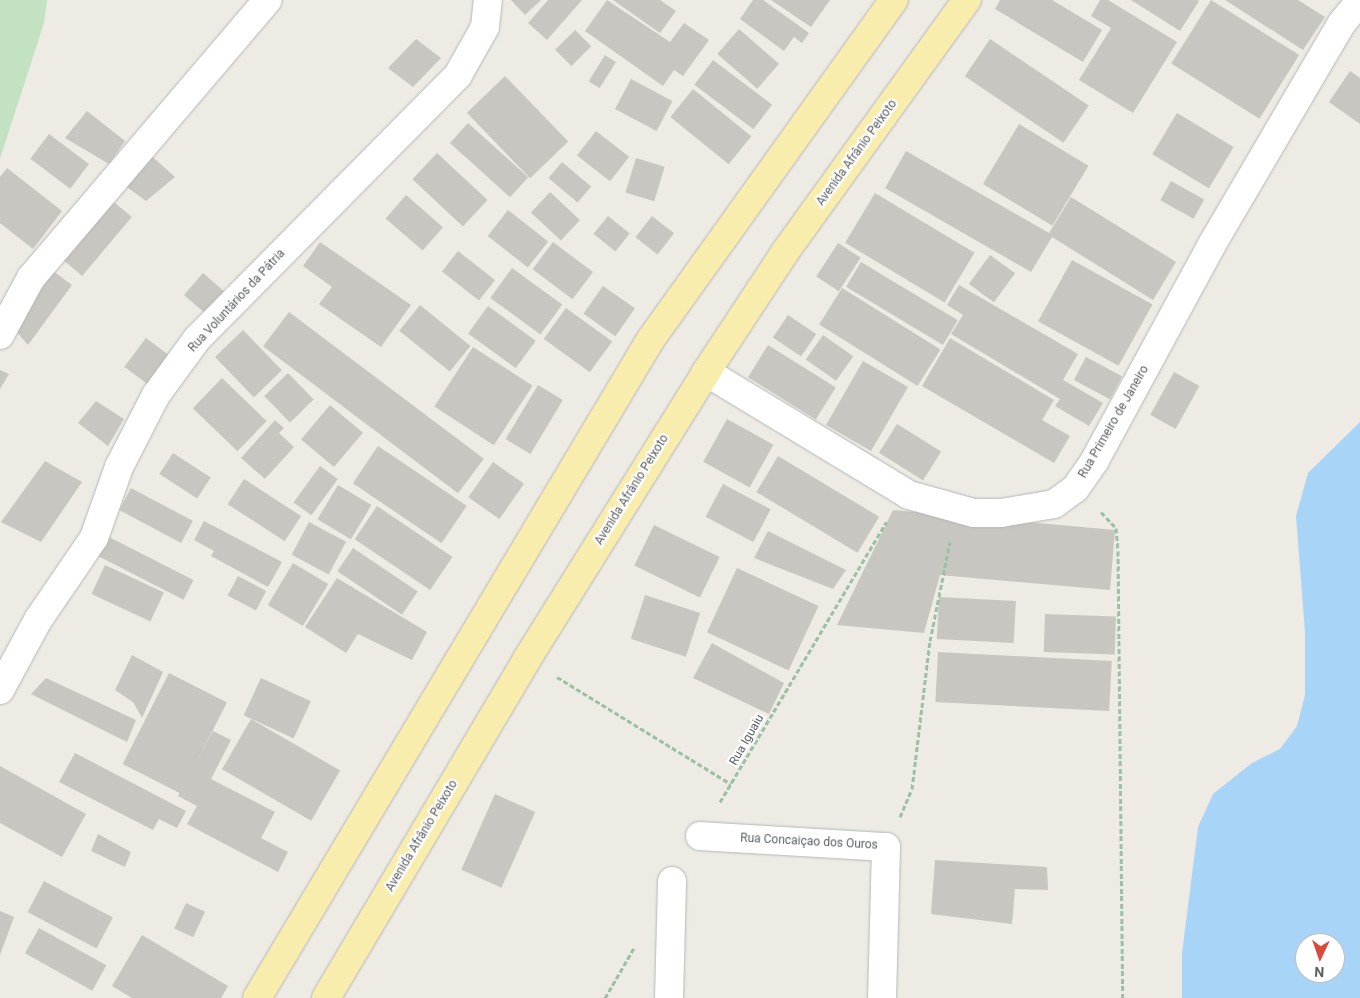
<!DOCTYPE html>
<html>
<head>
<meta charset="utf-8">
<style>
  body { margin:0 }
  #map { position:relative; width:1360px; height:998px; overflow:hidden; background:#edebe3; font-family:Roboto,sans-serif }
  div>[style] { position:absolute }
  .green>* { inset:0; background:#c2e2c2 }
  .water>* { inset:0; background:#a8d4f8 }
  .building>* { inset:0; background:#c8c6c0; transform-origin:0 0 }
  .path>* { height:3px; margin-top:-1.5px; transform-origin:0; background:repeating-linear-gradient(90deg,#9ac0a5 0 5px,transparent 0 7.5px) }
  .roads { filter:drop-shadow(0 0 1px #b4b6b9) drop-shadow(0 0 1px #b4b6b9) }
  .minor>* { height:28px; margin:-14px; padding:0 14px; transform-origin:14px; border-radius:14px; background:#fff }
  .major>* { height:28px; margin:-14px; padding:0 14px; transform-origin:14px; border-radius:14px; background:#f8edad }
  span { translate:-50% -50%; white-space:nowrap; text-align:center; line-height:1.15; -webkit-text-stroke:4.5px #fff; paint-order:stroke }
  .street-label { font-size:12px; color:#5b5f63 }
  .north { position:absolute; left:1295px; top:933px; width:50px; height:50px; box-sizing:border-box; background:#fff; border:1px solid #bdbfc1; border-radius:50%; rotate:183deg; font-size:14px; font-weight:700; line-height:20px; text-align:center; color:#5b5f63 }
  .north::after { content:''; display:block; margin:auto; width:18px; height:22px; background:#da4a3c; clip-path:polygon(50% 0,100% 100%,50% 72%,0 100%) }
</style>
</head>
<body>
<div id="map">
  <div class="green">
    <i style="clip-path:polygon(0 0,47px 0,44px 23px,0 159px)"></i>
  </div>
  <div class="water">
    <i style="clip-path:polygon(evenodd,1360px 422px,1360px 998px,1182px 998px,1182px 953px,1198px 827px,1213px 794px,1252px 763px,1280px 749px,1297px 726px,1305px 695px,1305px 632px,1296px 516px,1308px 473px,1360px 422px,1305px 943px,1335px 943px,1335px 973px,1305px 973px,1305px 943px)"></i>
  </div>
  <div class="building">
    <i style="clip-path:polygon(511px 0,541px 0,525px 15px)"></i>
    <i style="clip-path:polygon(548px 0,582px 0,547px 40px,528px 23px)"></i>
    <i style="clip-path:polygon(607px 0,670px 42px,684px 23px,709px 40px,683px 76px,674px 70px,663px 86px,585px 31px)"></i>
    <i style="clip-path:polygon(613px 0,660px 0,676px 11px,660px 33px)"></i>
    <i style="clip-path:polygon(753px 0,763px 0,809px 33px,802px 43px,794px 37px,784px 51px,740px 19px)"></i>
    <i style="clip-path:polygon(771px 0,830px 0,811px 27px)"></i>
    <i style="clip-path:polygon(1000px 0,1052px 0,1102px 30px,1083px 62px,995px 9px)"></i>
    <i style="clip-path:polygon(1100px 0,1108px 0,1177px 42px,1133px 113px,1079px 80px,1111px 28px,1091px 16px)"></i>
    <i style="clip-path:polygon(1131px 0,1197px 0,1199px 1px,1180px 31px)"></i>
    <i style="left:1211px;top:0;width:104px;height:75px;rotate:32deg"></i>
    <i style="clip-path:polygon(1225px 0,1298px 0,1325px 17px,1303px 50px)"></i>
    <i style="left:739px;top:29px;width:53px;height:33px;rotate:41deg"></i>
    <i style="left:575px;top:30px;width:23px;height:28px;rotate:45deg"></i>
    <i style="clip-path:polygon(416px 39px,441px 58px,413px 87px,388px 68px)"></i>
    <i style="left:990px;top:39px;width:119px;height:45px;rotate:34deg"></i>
    <i style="left:605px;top:55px;width:13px;height:31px;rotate:32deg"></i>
    <i style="left:713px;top:60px;width:74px;height:31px;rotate:37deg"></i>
    <i style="clip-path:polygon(1350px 71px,1360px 78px,1360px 124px,1329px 102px)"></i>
    <i style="left:505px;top:76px;width:91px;height:53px;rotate:46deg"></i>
    <i style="left:631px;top:79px;width:47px;height:34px;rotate:28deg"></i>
    <i style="left:693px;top:89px;width:75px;height:36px;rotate:39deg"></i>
    <i style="clip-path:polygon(87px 111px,125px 141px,109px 164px,65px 138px)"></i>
    <i style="left:1177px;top:113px;width:66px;height:48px;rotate:31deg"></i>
    <i style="left:468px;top:123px;width:81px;height:27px;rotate:42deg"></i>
    <i style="left:1019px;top:124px;width:81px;height:70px;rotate:31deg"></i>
    <i style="left:596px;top:131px;width:42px;height:31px;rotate:38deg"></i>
    <i style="left:49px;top:134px;width:50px;height:31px;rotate:37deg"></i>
    <i style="clip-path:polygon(146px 151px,175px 177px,146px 201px,120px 182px)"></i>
    <i style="clip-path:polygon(906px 151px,1049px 233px,1071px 197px,1176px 262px,1153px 300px,1052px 237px,1031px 272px,885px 188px)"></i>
    <i style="left:437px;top:153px;width:69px;height:36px;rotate:43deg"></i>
    <i style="left:636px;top:158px;width:30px;height:36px;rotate:17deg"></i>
    <i style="left:562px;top:162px;width:38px;height:21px;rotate:40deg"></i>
    <i style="clip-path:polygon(7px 168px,62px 211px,33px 249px,0 223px,0 177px)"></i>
    <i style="left:1171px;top:181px;width:38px;height:22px;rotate:29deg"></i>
    <i style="left:550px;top:192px;width:41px;height:28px;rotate:43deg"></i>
    <i style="left:875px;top:193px;width:116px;height:58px;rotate:31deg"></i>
    <i style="left:406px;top:195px;width:49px;height:31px;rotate:41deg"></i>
    <i style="left:108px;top:197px;width:31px;height:77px;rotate:40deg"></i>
    <i style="left:508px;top:210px;width:51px;height:33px;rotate:38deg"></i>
    <i style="left:608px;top:216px;width:28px;height:23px;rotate:39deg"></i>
    <i style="left:652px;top:216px;width:28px;height:27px;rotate:38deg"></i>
    <i style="clip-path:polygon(320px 242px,411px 305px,381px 347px,319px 304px,332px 287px,303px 266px)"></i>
    <i style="left:553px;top:242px;width:50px;height:34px;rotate:37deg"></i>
    <i style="left:838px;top:243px;width:27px;height:40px;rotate:33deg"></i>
    <i style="left:458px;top:251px;width:47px;height:26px;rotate:38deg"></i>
    <i style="left:990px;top:255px;width:31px;height:36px;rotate:36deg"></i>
    <i style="left:1072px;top:260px;width:92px;height:70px;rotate:29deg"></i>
    <i style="left:861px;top:262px;width:113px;height:29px;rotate:31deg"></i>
    <i style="left:512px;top:268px;width:62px;height:37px;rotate:36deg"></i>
    <i style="clip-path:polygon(53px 271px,72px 285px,28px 345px,15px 330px)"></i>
    <i style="left:203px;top:273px;width:33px;height:29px;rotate:41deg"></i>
    <i style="clip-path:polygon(959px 285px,1078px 354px,1063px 380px,1103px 403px,1089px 426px,1055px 406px,1060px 399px,951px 334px,963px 315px,947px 305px)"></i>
    <i style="left:603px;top:286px;width:39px;height:34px;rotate:35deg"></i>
    <i style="left:842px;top:288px;width:116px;height:43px;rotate:32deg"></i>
    <i style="left:420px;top:305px;width:65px;height:33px;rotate:39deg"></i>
    <i style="left:488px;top:306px;width:59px;height:34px;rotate:36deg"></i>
    <i style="left:566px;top:308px;width:57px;height:38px;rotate:36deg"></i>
    <i style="left:289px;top:312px;width:244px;height:43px;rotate:37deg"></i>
    <i style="left:788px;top:315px;width:34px;height:27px;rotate:34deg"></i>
    <i style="left:243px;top:330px;width:56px;height:39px;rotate:46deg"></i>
    <i style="left:823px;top:335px;width:37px;height:30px;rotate:35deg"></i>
    <i style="left:146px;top:338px;width:30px;height:36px;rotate:37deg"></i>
    <i style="clip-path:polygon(950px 338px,1054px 400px,1042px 420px,1070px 436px,1054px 463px,922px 386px)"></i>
    <i style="left:768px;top:345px;width:80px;height:38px;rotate:32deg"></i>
    <i style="left:473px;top:347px;width:71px;height:71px;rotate:33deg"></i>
    <i style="left:1086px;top:357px;width:41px;height:26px;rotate:28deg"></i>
    <i style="left:863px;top:361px;width:52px;height:74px;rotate:30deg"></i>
    <i style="clip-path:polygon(0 370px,9px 374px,0 389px)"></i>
    <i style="left:1174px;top:372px;width:29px;height:49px;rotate:29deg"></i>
    <i style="left:288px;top:373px;width:37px;height:33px;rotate:46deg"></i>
    <i style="left:222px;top:378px;width:62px;height:42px;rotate:44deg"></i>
    <i style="left:538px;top:385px;width:29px;height:63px;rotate:31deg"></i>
    <i style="clip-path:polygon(96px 401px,124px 419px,108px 446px,78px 423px)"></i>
    <i style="left:330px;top:405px;width:43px;height:45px;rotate:40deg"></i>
    <i style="left:727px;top:419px;width:53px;height:49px;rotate:29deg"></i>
    <i style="clip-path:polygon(275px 420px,284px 428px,279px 433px,294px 447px,265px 479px,241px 458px)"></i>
    <i style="left:897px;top:424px;width:52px;height:34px;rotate:32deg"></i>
    <i style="left:378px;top:446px;width:107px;height:45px;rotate:34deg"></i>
    <i style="left:173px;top:453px;width:45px;height:25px;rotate:33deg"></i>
    <i style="left:778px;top:456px;width:118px;height:42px;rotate:31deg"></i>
    <i style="clip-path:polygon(45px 461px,82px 482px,41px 542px,1px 522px)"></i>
    <i style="left:493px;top:462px;width:38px;height:43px;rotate:35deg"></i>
    <i style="left:320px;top:466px;width:22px;height:45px;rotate:36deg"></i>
    <i style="left:244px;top:479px;width:68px;height:30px;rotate:33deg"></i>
    <i style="left:723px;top:484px;width:54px;height:37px;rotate:28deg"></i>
    <i style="left:338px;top:485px;width:39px;height:40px;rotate:31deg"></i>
    <i style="left:131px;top:488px;width:70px;height:25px;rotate:28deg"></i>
    <i style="left:377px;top:506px;width:91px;height:40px;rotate:34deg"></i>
    <i style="clip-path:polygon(893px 510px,1115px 530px,1110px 590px,940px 575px,924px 633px,837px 625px)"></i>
    <i style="clip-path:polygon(204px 521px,282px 562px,268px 587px,211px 556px,214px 551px,194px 540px)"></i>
    <i style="left:309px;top:522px;width:42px;height:37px;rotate:28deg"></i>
    <i style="left:654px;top:525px;width:73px;height:45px;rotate:26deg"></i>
    <i style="clip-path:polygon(768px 531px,846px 570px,833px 589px,754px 558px)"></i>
    <i style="left:107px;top:536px;width:97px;height:22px;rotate:27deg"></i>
    <i style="left:353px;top:548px;width:78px;height:28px;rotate:34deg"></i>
    <i style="left:293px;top:563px;width:41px;height:49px;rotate:31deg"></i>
    <i style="left:105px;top:565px;width:65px;height:32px;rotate:25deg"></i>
    <i style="left:737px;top:568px;width:90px;height:71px;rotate:25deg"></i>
    <i style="left:238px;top:576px;width:32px;height:22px;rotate:28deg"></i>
    <i style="clip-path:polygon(337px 578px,427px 632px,412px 660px,358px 634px,346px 653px,305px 627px)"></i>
    <i style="left:645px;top:595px;width:58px;height:46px;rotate:18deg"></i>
    <i style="left:939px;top:597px;width:77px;height:42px;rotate:3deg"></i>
    <i style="left:1045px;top:614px;width:71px;height:38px;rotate:2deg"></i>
    <i style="clip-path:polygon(712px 643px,784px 683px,769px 714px,693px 678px)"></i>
    <i style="left:938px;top:652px;width:174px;height:50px;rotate:3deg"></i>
    <i style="clip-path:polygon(132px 655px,163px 672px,142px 718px,133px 702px,115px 690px)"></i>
    <i style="left:169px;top:673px;width:65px;height:102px;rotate:27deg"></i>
    <i style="clip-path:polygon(46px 678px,136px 720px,127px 742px,31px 694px)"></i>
    <i style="left:261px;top:678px;width:55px;height:41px;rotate:25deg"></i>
    <i style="left:251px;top:719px;width:103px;height:58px;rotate:30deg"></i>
    <i style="clip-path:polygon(213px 731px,231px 740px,211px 779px,275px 812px,261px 838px,288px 852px,278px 872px,187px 824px,197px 806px,178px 796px)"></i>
    <i style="clip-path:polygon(75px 753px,186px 811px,177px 828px,159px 819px,153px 830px,59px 782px)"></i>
    <i style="clip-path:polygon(0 766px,86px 814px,62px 857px,0 823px)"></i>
    <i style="left:495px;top:794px;width:44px;height:83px;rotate:24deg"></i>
    <i style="clip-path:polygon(98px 834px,131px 852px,125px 867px,91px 851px)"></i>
    <i style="clip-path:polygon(935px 860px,1047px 867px,1048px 890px,1015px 889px,1012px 924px,931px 914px)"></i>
    <i style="left:44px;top:881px;width:78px;height:35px;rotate:28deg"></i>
    <i style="left:186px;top:903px;width:21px;height:28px;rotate:25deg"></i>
    <i style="clip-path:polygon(0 911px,14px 917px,0 955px)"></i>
    <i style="left:39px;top:928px;width:77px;height:29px;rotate:29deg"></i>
    <i style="clip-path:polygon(142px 935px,228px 986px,221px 998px,132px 998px,112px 986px)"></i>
  </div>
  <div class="path">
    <i style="left:1101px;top:512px;width:22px;rotate:47deg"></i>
    <i style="left:1116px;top:528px;width:23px;rotate:85deg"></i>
    <i style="left:1118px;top:551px;width:447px;rotate:89.4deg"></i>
    <i style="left:557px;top:677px;width:204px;rotate:31.6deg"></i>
    <i style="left:720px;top:802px;width:326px;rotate:-59.3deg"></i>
    <i style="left:900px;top:817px;width:30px;rotate:-67deg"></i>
    <i style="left:912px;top:789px;width:149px;rotate:-83.1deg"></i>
    <i style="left:930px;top:641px;width:101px;rotate:-78.6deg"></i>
    <i style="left:605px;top:998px;width:58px;rotate:-59.9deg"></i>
  </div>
  <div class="roads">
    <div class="minor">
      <i style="left:0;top:335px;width:65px;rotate:-61.5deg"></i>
      <i style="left:31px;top:278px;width:365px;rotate:-49.6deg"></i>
      <i style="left:706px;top:372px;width:237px;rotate:31.2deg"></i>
      <i style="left:909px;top:495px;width:67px;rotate:15.5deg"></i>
      <i style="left:974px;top:513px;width:27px"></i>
      <i style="left:1001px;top:513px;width:54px;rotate:-9.6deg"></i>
      <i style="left:1054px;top:504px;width:26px;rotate:-36deg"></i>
      <i style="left:1075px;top:489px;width:35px;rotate:-55deg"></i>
      <i style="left:1095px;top:460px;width:243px;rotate:-61.5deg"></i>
      <i style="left:1211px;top:246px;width:259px;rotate:-59.6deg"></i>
      <i style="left:1342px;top:23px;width:28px;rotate:-51deg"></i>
      <i style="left:0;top:690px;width:80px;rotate:-61.5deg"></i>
      <i style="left:38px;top:620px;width:99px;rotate:-55.7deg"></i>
      <i style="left:94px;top:538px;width:75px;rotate:-70.6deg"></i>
      <i style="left:119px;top:467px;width:81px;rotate:-62.8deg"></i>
      <i style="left:156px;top:395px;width:69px;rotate:-53.8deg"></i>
      <i style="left:197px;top:339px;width:371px;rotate:-45.3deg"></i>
      <i style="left:458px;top:75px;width:55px;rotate:-60.6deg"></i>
      <i style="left:485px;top:27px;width:27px;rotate:-84deg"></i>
      <i style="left:700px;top:836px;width:186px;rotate:3.4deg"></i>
      <i style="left:886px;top:847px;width:151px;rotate:91.5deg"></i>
      <i style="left:669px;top:998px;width:117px;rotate:-88.5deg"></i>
    </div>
    <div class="major">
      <i style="left:257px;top:998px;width:768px;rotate:-59.13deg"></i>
      <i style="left:651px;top:339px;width:417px;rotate:-54.4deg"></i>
      <i style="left:326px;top:998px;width:394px;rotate:-59.3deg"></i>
      <i style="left:527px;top:659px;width:338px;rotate:-58deg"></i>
      <i style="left:706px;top:372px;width:144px;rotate:-56.6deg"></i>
      <i style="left:785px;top:252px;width:311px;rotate:-54.2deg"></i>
    </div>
  </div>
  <div class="street-label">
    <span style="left:857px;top:153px;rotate:-54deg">Avenida Afrânio Peixoto</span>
    <span style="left:237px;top:301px;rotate:-47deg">Rua Voluntários da Pátria</span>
    <span style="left:1114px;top:422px;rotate:-60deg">Rua Primeiro de Janeiro</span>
    <span style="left:632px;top:490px;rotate:-58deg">Avenida Afrânio Peixoto</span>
    <span style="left:747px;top:740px;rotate:-60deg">Rua Iguaiu</span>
    <span style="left:422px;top:836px;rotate:-59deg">Avenida Afrânio Peixoto</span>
    <span style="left:809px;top:842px;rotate:3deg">Rua Concaiçao dos Ouros</span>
  </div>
  <div class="north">N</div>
</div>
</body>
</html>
